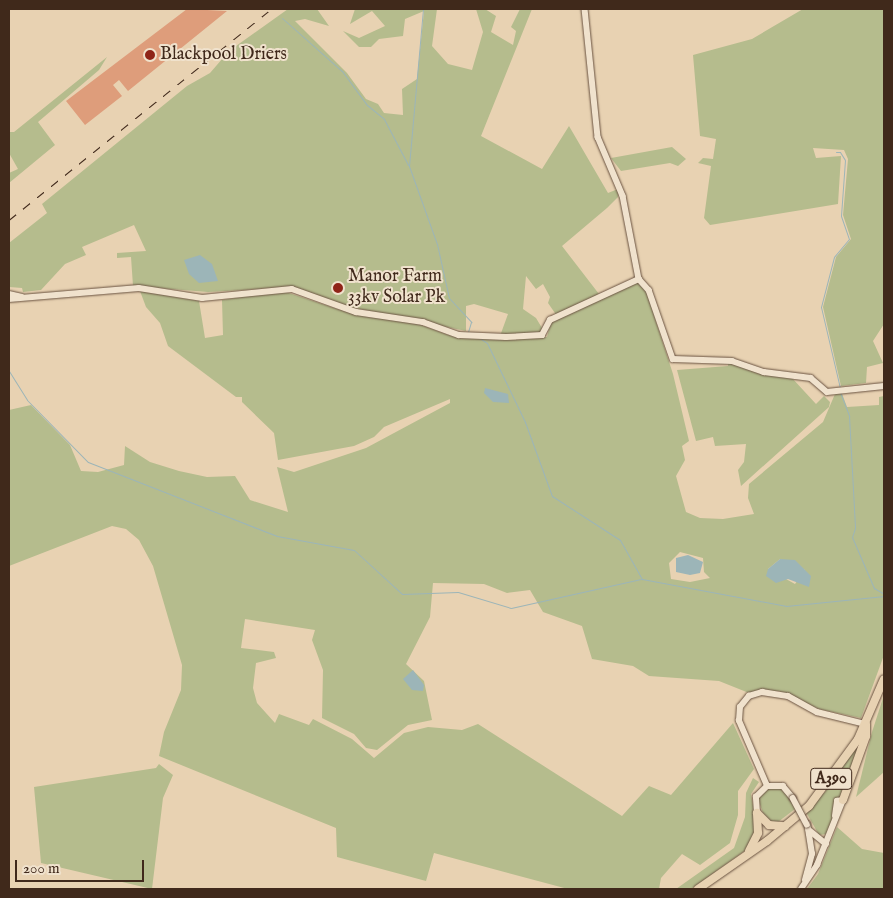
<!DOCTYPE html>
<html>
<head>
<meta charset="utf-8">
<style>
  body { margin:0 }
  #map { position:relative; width:893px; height:898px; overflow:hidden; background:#e8d2b2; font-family:"IM FELL English",serif }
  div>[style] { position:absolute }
  .green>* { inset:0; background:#b5bc8d }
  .water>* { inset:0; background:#9cb5b8 }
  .stream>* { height:1px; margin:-0.5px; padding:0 0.5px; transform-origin:0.5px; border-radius:0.5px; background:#9cb5b8 }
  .building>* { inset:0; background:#de9d7b }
  .roads { filter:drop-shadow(0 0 1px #6a5341) drop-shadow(0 0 1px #6a5341) }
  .minor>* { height:5.5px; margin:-2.75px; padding:0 2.75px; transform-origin:2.75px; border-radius:2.75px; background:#f0e2cd }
  .highway>* { height:8px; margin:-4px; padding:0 4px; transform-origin:4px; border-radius:4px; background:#e8d2b2 }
  .rail>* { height:1px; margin-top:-0.5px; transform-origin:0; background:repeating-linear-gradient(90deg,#40291b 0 9px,transparent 0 18px) }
  .bridges { filter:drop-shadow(0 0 1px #6a5341) drop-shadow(0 0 1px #6a5341) }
  .minor-bridge>* { height:5.5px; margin:-2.75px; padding:0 2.75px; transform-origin:2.75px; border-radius:2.75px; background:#f0e2cd }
  .dots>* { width:14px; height:14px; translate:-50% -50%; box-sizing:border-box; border:2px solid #f0e2cd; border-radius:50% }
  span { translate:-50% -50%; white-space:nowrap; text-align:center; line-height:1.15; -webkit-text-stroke:4px #f0e2cd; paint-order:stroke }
  .shield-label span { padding:1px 4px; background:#f0e2cd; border:1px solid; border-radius:4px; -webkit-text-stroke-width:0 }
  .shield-label { font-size:16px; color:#40291b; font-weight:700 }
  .poi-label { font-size:18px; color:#40291b }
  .left { translate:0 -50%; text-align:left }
  .frame { position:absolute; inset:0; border:10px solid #40291b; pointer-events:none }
  .scale { position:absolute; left:15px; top:860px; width:129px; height:22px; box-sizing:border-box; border:2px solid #40291b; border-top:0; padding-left:6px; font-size:15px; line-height:18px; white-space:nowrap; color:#40291b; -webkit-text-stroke:4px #f0e2cd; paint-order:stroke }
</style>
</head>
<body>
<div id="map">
  <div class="green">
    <i style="clip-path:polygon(288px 9px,317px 9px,329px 26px,305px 19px,295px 21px,347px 73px,366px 99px,378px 104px,384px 113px,403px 115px,402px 89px,417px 79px,424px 11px,405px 19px,403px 36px,379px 39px,371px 47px,359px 47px,343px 31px,359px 38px,385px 26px,372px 11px,350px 24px,355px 9px,437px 9px,432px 46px,448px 64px,472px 70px,483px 32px,476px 9px,485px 9px,496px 16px,491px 32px,513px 45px,516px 31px,511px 27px,520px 9px,532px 9px,481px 136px,542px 169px,569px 126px,608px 193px,618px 189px,618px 197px,607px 208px,562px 246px,599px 294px,557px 316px,548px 303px,550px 297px,543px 284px,536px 289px,526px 276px,523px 309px,536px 318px,542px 328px,540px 332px,500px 336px,508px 314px,474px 304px,466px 306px,466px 331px,346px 306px,294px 287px,208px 292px,133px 286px,131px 257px,117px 258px,117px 253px,146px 251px,134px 225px,82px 247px,86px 255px,65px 264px,41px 290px,23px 292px,22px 288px,9px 287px,9px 243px,47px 213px,42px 204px,187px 86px,210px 73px,229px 51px)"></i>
    <i style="clip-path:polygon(803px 9px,884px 9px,884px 324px,873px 341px,883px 363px,867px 367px,866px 383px,841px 386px,823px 307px,836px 257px,851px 239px,843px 215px,848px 159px,844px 150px,813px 148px,816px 158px,841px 156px,838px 204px,710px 225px,704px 218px,711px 166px,698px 163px,703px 158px,713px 159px,716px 139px,700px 136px,693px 55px,752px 39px)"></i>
    <i style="clip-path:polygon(107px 57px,99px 70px,38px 122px,55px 145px,9px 183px,9px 173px,18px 169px,9px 153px,9px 132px,14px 132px)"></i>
    <i style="clip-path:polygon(672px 147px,686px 159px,678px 166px,670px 163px,621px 171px,611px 158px)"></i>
    <i style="clip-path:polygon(evenodd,637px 282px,645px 288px,673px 374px,689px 441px,682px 446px,685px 460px,676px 476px,686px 512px,700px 518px,723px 519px,754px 514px,748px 498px,749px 484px,823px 422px,835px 394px,841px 391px,847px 407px,879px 405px,879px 397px,884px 396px,884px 655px,861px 718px,819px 709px,779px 691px,749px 693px,719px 681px,649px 676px,633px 666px,592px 659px,582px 626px,543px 612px,530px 590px,507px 593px,484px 584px,433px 583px,430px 617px,406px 664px,424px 681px,432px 720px,408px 725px,377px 750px,366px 748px,354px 734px,322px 718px,323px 670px,312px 640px,315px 630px,245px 619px,241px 648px,274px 652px,276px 658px,256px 663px,253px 688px,257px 703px,275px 723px,279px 714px,309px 725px,313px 719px,352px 739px,374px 758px,404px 733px,428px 727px,462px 730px,478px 724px,622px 816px,649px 786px,671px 795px,733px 723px,754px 769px,738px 791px,738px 815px,730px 843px,700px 865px,682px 854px,661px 878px,659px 889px,568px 889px,434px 853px,426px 881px,337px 857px,336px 828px,159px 756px,164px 732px,181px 690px,182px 665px,153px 566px,139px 540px,126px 529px,112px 526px,9px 566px,9px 410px,31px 405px,70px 445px,81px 471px,98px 472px,124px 465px,125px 446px,150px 462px,179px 471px,207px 477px,235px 476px,250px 500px,288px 512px,277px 467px,294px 472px,366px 448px,450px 403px,450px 399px,384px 427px,374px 437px,354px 446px,278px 460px,274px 433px,242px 402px,242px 397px,236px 397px,168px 346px,160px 323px,146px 307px,140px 291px,199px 301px,205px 338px,223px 335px,222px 300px,283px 291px,337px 309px,421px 325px,454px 337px,547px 337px,551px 322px,637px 282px,680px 552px,703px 558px,704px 572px,710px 578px,690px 582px,671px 579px,669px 563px,680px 552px,637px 282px,780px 559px,805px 570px,795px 584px,768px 569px,780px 559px)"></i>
    <i style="clip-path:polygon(728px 363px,792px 378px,816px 404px,824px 396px,830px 402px,829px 407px,741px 486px,738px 470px,744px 462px,746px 444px,715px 446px,713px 437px,696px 441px,677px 370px,728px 366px)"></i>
    <i style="clip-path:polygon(884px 695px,884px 772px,856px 797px,872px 732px)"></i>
    <i style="clip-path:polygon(864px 734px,827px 834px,819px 835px,806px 812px,825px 792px)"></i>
    <i style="clip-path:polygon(159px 764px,173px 775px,163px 798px,152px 889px,41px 863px,34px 787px,156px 768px)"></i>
    <i style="clip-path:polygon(753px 778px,759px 782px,751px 794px,757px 829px,750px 847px,691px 889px,676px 889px,734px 848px,745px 817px,746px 793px)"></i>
    <i style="clip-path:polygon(777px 786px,785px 789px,795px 809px,778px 822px,771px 821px,763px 813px,758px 799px,769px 787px)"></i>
    <i style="clip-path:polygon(837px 827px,862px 849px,884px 853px,884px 889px,807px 889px,818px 874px)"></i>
  </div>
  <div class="water">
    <i style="clip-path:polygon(200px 255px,212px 264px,218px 281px,199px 283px,189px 274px,184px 260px)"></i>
    <i style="clip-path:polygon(485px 388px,508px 394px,509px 403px,493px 402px,484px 393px)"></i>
    <i style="clip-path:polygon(688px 555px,703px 562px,700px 573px,690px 575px,676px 572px,676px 558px)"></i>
    <i style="clip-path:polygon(780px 559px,795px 560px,811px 576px,809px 587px,788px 579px,776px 583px,766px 576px,768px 569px)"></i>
    <i style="clip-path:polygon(413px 670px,424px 685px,423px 691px,412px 690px,403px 679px)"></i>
  </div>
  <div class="stream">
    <i style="left:423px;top:9px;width:158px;rotate:95.1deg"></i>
    <i style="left:409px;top:166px;width:83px;rotate:70.3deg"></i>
    <i style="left:437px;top:244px;width:55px;rotate:77.5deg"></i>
    <i style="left:449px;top:298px;width:33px;rotate:47deg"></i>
    <i style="left:471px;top:322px;width:10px;rotate:107deg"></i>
    <i style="left:282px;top:18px;width:80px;rotate:41.5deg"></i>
    <i style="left:342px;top:71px;width:42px;rotate:53.7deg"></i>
    <i style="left:367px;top:105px;width:22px;rotate:39deg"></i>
    <i style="left:384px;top:119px;width:52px;rotate:62.4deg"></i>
    <i style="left:836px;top:152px;width:4px"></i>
    <i style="left:840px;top:152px;width:9px;rotate:58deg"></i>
    <i style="left:845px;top:160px;width:56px;rotate:94.1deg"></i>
    <i style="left:841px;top:216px;width:24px;rotate:71deg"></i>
    <i style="left:849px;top:239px;width:23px;rotate:130deg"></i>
    <i style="left:834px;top:257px;width:52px;rotate:104.6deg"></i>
    <i style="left:821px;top:307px;width:83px;rotate:76.8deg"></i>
    <i style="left:481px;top:339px;width:7px;rotate:34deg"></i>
    <i style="left:487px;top:343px;width:88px;rotate:64.3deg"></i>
    <i style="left:525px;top:422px;width:79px;rotate:70deg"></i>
    <i style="left:552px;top:496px;width:81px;rotate:32.9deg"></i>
    <i style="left:620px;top:540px;width:45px;rotate:60.6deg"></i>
    <i style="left:642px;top:579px;width:147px;rotate:10.6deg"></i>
    <i style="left:786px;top:606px;width:99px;rotate:-5.8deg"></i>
    <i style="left:9px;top:371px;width:34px;rotate:58deg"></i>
    <i style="left:27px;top:400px;width:87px;rotate:45.5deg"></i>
    <i style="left:88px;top:462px;width:203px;rotate:21.4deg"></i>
    <i style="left:277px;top:536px;width:78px;rotate:10.3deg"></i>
    <i style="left:354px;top:550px;width:65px;rotate:42.5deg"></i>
    <i style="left:402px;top:594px;width:56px;rotate:-2deg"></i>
    <i style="left:458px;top:592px;width:55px;rotate:16.8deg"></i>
    <i style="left:511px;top:608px;width:133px;rotate:-12.6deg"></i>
    <i style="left:840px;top:392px;width:26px;rotate:69deg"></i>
    <i style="left:849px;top:416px;width:112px;rotate:86.9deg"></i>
    <i style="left:855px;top:528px;width:9px;rotate:108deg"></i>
    <i style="left:852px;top:537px;width:56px;rotate:66.7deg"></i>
    <i style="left:874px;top:588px;width:12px;rotate:31deg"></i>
  </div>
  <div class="building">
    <i style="clip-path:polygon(187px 9px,227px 11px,128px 91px,119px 80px,113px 85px,122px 96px,85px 125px,66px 101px)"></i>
  </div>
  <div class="roads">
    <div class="minor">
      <i style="left:585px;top:9px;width:129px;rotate:84.2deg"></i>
      <i style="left:598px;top:137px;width:64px;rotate:67deg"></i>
      <i style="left:623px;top:196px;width:85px;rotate:79.1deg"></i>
      <i style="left:639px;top:279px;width:15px;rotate:48deg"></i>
      <i style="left:649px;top:290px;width:73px;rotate:70.8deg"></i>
      <i style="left:673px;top:359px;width:59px;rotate:1.9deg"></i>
      <i style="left:732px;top:361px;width:34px;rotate:19deg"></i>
      <i style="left:764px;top:372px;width:47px;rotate:7.3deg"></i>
      <i style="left:811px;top:378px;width:21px;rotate:41deg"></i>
      <i style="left:827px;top:392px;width:57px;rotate:-6deg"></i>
      <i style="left:9px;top:294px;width:13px;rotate:13deg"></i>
      <i style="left:9px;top:299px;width:130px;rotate:-4.8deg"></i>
      <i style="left:139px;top:288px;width:64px;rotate:9deg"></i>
      <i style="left:202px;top:298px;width:90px;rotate:-5.7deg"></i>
      <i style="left:292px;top:289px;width:68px;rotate:19.8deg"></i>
      <i style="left:356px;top:312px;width:68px;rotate:8.5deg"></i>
      <i style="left:423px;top:322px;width:38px;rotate:20deg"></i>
      <i style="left:459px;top:335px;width:47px;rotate:2.4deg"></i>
      <i style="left:506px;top:337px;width:36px;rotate:-3deg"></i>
      <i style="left:542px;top:335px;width:17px;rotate:-62deg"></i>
      <i style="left:550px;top:320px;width:98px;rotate:-24.7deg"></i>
      <i style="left:767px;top:786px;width:71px;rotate:-113.3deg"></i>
      <i style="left:739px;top:721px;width:14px;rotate:-86deg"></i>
      <i style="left:740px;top:707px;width:14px;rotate:-51deg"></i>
      <i style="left:749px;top:696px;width:14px;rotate:-17deg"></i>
      <i style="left:762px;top:692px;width:26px;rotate:9deg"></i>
      <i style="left:788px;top:696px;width:33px;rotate:29deg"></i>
      <i style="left:817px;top:712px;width:50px;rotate:13.8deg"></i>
      <i style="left:757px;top:813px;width:16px;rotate:-94deg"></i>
      <i style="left:756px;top:797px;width:16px;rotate:-45deg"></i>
      <i style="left:767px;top:786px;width:16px"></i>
      <i style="left:783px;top:786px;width:16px;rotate:50deg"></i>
      <i style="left:835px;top:816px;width:15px;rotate:-82deg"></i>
      <i style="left:837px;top:801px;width:6px;rotate:-9deg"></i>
      <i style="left:809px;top:830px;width:22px;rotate:39deg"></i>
      <i style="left:805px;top:880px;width:27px;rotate:-75deg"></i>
      <i style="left:812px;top:854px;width:30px;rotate:-99deg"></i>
      <i style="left:801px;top:889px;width:29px;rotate:-56deg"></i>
      <i style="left:817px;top:865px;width:70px;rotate:-68.2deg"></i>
    </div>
    <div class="highway">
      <i style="left:843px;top:800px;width:68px;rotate:-70.2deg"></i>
      <i style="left:866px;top:736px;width:12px;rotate:-90deg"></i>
      <i style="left:757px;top:813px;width:17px;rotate:45deg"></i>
      <i style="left:769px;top:825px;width:16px;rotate:4deg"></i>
      <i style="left:749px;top:851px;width:20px;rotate:-63deg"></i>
      <i style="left:758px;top:833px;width:20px;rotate:-93deg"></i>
      <i style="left:698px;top:889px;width:84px;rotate:-34.8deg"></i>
      <i style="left:767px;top:841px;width:55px;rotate:-39.8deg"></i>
      <i style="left:809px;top:806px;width:83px;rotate:-53.8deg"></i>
      <i style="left:858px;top:739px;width:65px;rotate:-66.6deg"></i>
    </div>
  </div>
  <div class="rail">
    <i style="left:9px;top:220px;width:336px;rotate:-38.8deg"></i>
  </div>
  <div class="bridges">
    <div class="minor-bridge">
      <i style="left:793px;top:798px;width:30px;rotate:62deg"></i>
    </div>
  </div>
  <div class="dots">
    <i style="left:150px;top:55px;background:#8f2418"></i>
    <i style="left:338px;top:288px;background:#8f2418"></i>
  </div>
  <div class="shield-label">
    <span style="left:831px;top:779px">A390</span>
  </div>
  <div class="poi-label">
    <span class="left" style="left:160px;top:55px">Blackpool Driers</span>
    <span class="left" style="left:348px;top:288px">Manor Farm<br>33kv Solar Pk</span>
  </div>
  <div class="frame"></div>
  <div class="scale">200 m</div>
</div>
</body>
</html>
